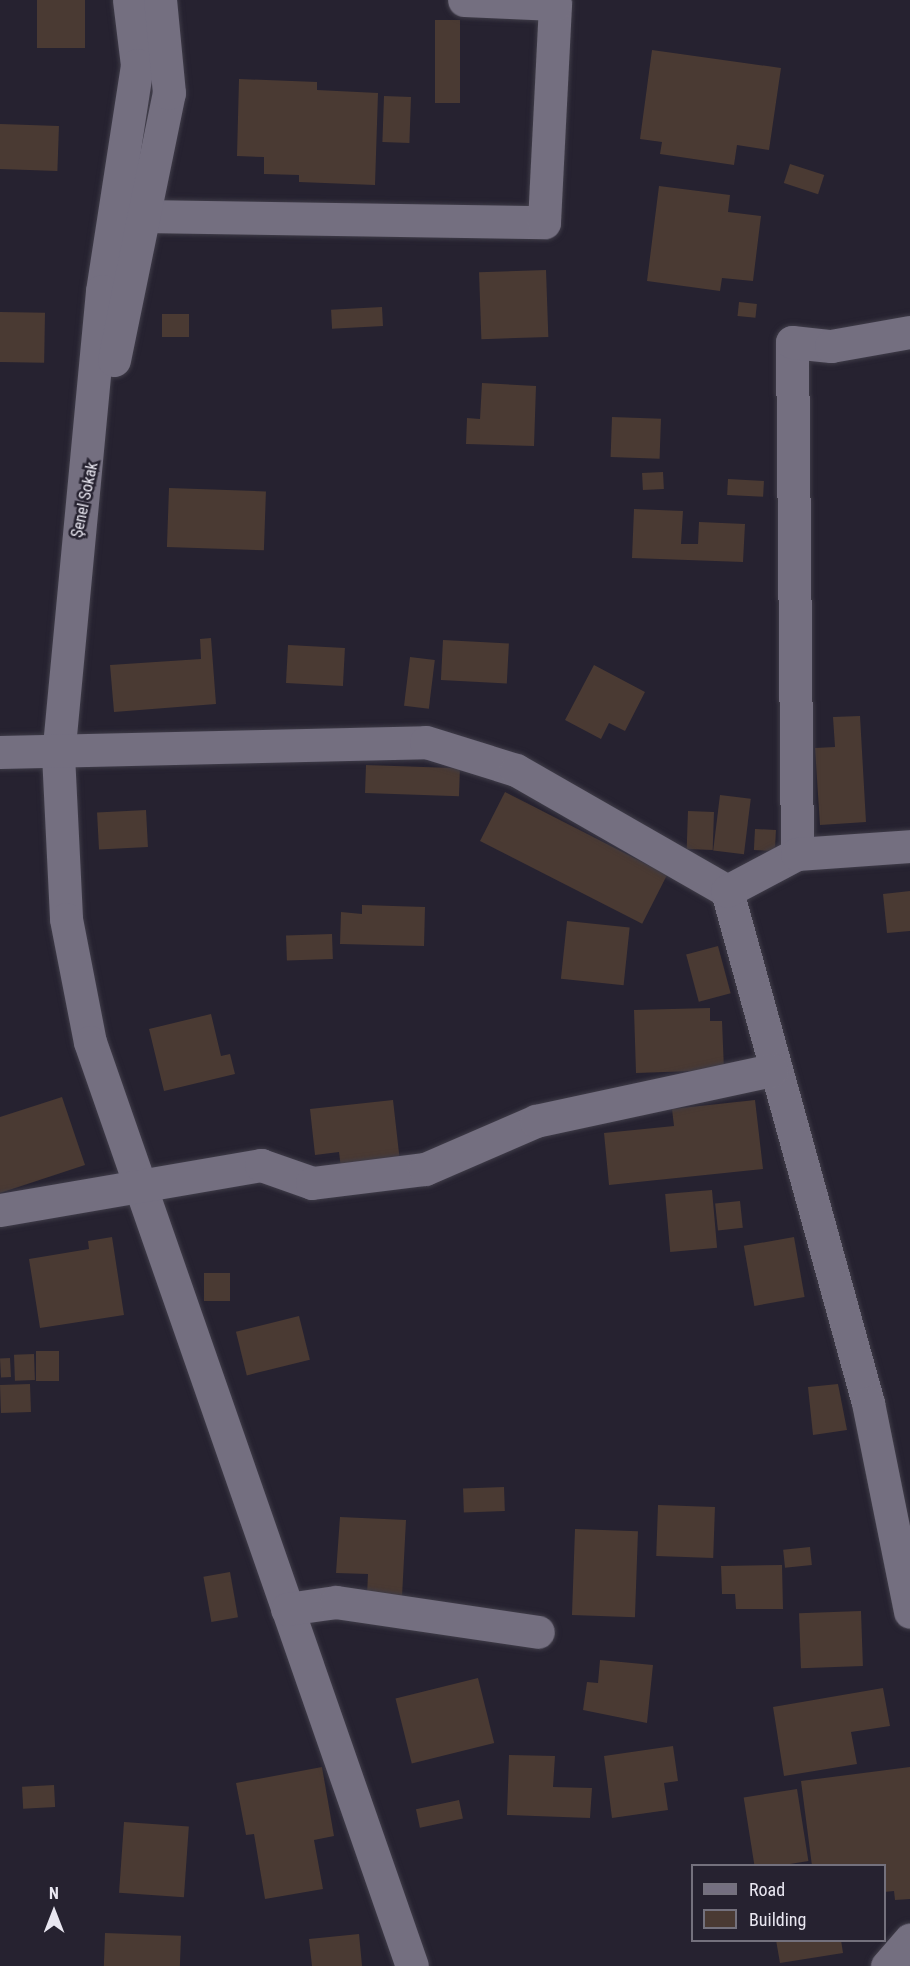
<!DOCTYPE html>
<html>
<head>
<meta charset="utf-8">
<style>
  body { margin:0 }
  #map { position:relative; width:910px; height:1966px; overflow:hidden; background:#262230; font-family:"Roboto Condensed",sans-serif }
  div>[style] { position:absolute }
  .building>* { inset:0; background:#4a3a33; transform-origin:0 0 }
  .roads { filter:drop-shadow(0 0 2px #3f3c48) drop-shadow(0 0 2px #3f3c48) }
  .minor>* { height:33px; margin:-16.5px; padding:0 16.5px; transform-origin:16.5px; border-radius:16.5px; background:#746f80 }
  span { translate:-50% -50%; white-space:nowrap; text-align:center; line-height:1.15; -webkit-text-stroke:5px #262230; paint-order:stroke }
  .street-label { font-size:16px; color:#e9e7f1 }
  .legend { position:absolute; left:691px; top:1864px; width:195px; height:78px; box-sizing:border-box; background:#262230; border:2px solid #74717d; margin:0; padding:8px 10px; list-style:none; font-size:18px; color:#e9e7f1 }
  .legend li { display:flex; align-items:center; gap:12px; height:30px }
  .legend b { width:30px; border:2px solid #74717d }
  .north { position:absolute; left:24px; top:1882px; width:60px; height:60px; -webkit-text-stroke:4px #262230; paint-order:stroke; rotate:0deg; font-size:16px; font-weight:700; line-height:24px; text-align:center; color:#e9e7f1 }
  .north::after { content:''; display:block; margin:auto; width:21px; height:27px; background:#e9e7f1; clip-path:polygon(50% 0,100% 100%,50% 72%,0 100%) }
</style>
</head>
<body>
<div id="map">
  <div class="building">
    <i style="left:37px;top:0;width:48px;height:48px"></i>
    <i style="left:435px;top:20px;width:25px;height:83px"></i>
    <i style="clip-path:polygon(652px 50px,781px 68px,769px 150px,737px 145px,734px 165px,660px 154px,662px 142px,640px 139px)"></i>
    <i style="clip-path:polygon(239px 79px,317px 82px,317px 90px,378px 93px,375px 185px,299px 182px,299px 175px,264px 174px,264px 157px,237px 156px)"></i>
    <i style="left:384px;top:96px;width:27px;height:46px;rotate:2deg"></i>
    <i style="left:0;top:124px;width:59px;height:45px;rotate:2deg"></i>
    <i style="left:790px;top:164px;width:36px;height:20px;rotate:18deg"></i>
    <i style="clip-path:polygon(659px 186px,730px 195px,728px 212px,761px 216px,753px 281px,722px 278px,720px 291px,647px 281px)"></i>
    <i style="left:546px;top:270px;width:67px;height:67px;rotate:88deg"></i>
    <i style="left:739px;top:302px;width:18px;height:14px;rotate:6deg"></i>
    <i style="left:382px;top:307px;width:19px;height:51px;rotate:87deg"></i>
    <i style="left:0;top:312px;width:45px;height:50px;rotate:1deg"></i>
    <i style="left:162px;top:314px;width:27px;height:23px"></i>
    <i style="clip-path:polygon(482px 383px,536px 386px,534px 446px,466px 444px,467px 418px,480px 419px)"></i>
    <i style="left:612px;top:417px;width:49px;height:40px;rotate:2deg"></i>
    <i style="left:663px;top:472px;width:17px;height:21px;rotate:87deg"></i>
    <i style="left:728px;top:479px;width:36px;height:16px;rotate:3deg"></i>
    <i style="left:169px;top:488px;width:97px;height:59px;rotate:2deg"></i>
    <i style="clip-path:polygon(634px 509px,683px 511px,681px 544px,698px 544px,699px 522px,745px 524px,743px 562px,632px 558px)"></i>
    <i style="clip-path:polygon(211px 638px,216px 704px,114px 712px,110px 665px,201px 659px,200px 639px)"></i>
    <i style="left:443px;top:640px;width:66px;height:40px;rotate:3deg"></i>
    <i style="left:288px;top:645px;width:57px;height:38px;rotate:3deg"></i>
    <i style="left:410px;top:657px;width:25px;height:49px;rotate:7deg"></i>
    <i style="clip-path:polygon(594px 665px,645px 692px,625px 731px,609px 723px,601px 739px,565px 720px)"></i>
    <i style="clip-path:polygon(860px 716px,866px 822px,820px 825px,815px 748px,835px 747px,833px 717px)"></i>
    <i style="left:366px;top:765px;width:94px;height:28px;rotate:2deg"></i>
    <i style="left:505px;top:792px;width:182px;height:55px;rotate:27deg"></i>
    <i style="left:720px;top:795px;width:31px;height:56px;rotate:7deg"></i>
    <i style="left:146px;top:810px;width:37px;height:49px;rotate:87deg"></i>
    <i style="left:688px;top:811px;width:26px;height:38px;rotate:2deg"></i>
    <i style="left:755px;top:829px;width:21px;height:21px;rotate:3deg"></i>
    <i style="clip-path:polygon(910px 891px,910px 931px,887px 933px,883px 894px)"></i>
    <i style="clip-path:polygon(362px 905px,425px 907px,424px 946px,340px 944px,341px 912px,362px 914px)"></i>
    <i style="left:567px;top:921px;width:63px;height:58px;rotate:6deg"></i>
    <i style="left:332px;top:934px;width:25px;height:46px;rotate:88deg"></i>
    <i style="left:718px;top:946px;width:49px;height:33px;rotate:75deg"></i>
    <i style="clip-path:polygon(710px 1008px,710px 1021px,722px 1021px,724px 1070px,636px 1073px,634px 1010px)"></i>
    <i style="clip-path:polygon(211px 1014px,221px 1056px,230px 1054px,235px 1074px,164px 1091px,149px 1029px)"></i>
    <i style="clip-path:polygon(62px 1097px,85px 1165px,0 1193px,0 1117px)"></i>
    <i style="clip-path:polygon(393px 1100px,400px 1162px,341px 1168px,339px 1152px,315px 1155px,310px 1109px)"></i>
    <i style="clip-path:polygon(755px 1100px,763px 1169px,609px 1185px,604px 1133px,674px 1126px,672px 1109px)"></i>
    <i style="left:712px;top:1190px;width:58px;height:47px;rotate:85deg"></i>
    <i style="left:740px;top:1201px;width:27px;height:25px;rotate:84deg"></i>
    <i style="clip-path:polygon(112px 1237px,124px 1315px,40px 1328px,29px 1259px,89px 1249px,88px 1241px)"></i>
    <i style="left:794px;top:1237px;width:61px;height:51px;rotate:80deg"></i>
    <i style="left:204px;top:1273px;width:26px;height:28px"></i>
    <i style="left:299px;top:1316px;width:45px;height:65px;rotate:76deg"></i>
    <i style="left:36px;top:1351px;width:23px;height:30px"></i>
    <i style="left:34px;top:1354px;width:26px;height:20px;rotate:88deg"></i>
    <i style="left:10px;top:1358px;width:19px;height:10px;rotate:87deg"></i>
    <i style="left:30px;top:1384px;width:28px;height:30px;rotate:88deg"></i>
    <i style="clip-path:polygon(838px 1384px,847px 1430px,813px 1435px,808px 1387px)"></i>
    <i style="left:504px;top:1487px;width:24px;height:41px;rotate:88deg"></i>
    <i style="left:658px;top:1505px;width:57px;height:51px;rotate:2deg"></i>
    <i style="clip-path:polygon(340px 1517px,406px 1520px,402px 1597px,367px 1595px,368px 1574px,336px 1573px)"></i>
    <i style="left:575px;top:1529px;width:63px;height:86px;rotate:2deg"></i>
    <i style="left:810px;top:1547px;width:18px;height:27px;rotate:84deg"></i>
    <i style="clip-path:polygon(782px 1565px,783px 1609px,736px 1609px,735px 1594px,722px 1594px,721px 1566px)"></i>
    <i style="left:230px;top:1572px;width:46px;height:27px;rotate:80deg"></i>
    <i style="left:861px;top:1611px;width:55px;height:62px;rotate:88deg"></i>
    <i style="clip-path:polygon(600px 1660px,653px 1665px,647px 1723px,583px 1710px,587px 1682px,598px 1683px)"></i>
    <i style="left:478px;top:1678px;width:67px;height:85px;rotate:76deg"></i>
    <i style="clip-path:polygon(883px 1688px,890px 1726px,851px 1732px,857px 1764px,784px 1776px,773px 1707px)"></i>
    <i style="clip-path:polygon(673px 1746px,678px 1781px,664px 1783px,668px 1810px,612px 1818px,604px 1756px)"></i>
    <i style="clip-path:polygon(509px 1755px,555px 1756px,553px 1787px,592px 1788px,590px 1818px,507px 1815px)"></i>
    <i style="clip-path:polygon(322px 1767px,334px 1836px,314px 1840px,323px 1889px,265px 1899px,254px 1834px,246px 1835px,236px 1783px)"></i>
    <i style="clip-path:polygon(910px 1767px,910px 1899px,895px 1900px,894px 1891px,884px 1892px,884px 1866px,812px 1866px,801px 1781px)"></i>
    <i style="left:54px;top:1785px;width:22px;height:32px;rotate:87deg"></i>
    <i style="left:797px;top:1789px;width:73px;height:54px;rotate:81deg"></i>
    <i style="left:459px;top:1800px;width:19px;height:44px;rotate:78deg"></i>
    <i style="left:124px;top:1822px;width:65px;height:71px;rotate:4deg"></i>
    <i style="left:105px;top:1933px;width:76px;height:33px;rotate:2deg"></i>
    <i style="clip-path:polygon(359px 1934px,362px 1966px,312px 1966px,309px 1939px)"></i>
    <i style="clip-path:polygon(776px 1940px,841px 1940px,843px 1953px,780px 1963px)"></i>
  </div>
  <div class="roads">
    <div class="minor">
      <i style="left:129px;top:0;width:65px;rotate:83deg"></i>
      <i style="left:137px;top:65px;width:229px;rotate:98.8deg"></i>
      <i style="left:102px;top:291px;width:465px;rotate:95.4deg"></i>
      <i style="left:58px;top:754px;width:165px;rotate:87.2deg"></i>
      <i style="left:66px;top:919px;width:125px;rotate:79deg"></i>
      <i style="left:90px;top:1042px;width:978px;rotate:70.79deg"></i>
      <i style="left:143px;top:216px;width:401px;rotate:0.9deg"></i>
      <i style="left:544px;top:222px;width:218px;rotate:-87.1deg"></i>
      <i style="left:555px;top:4px;width:91px;rotate:-177.5deg"></i>
      <i style="left:114px;top:360px;width:273px;rotate:-78.4deg"></i>
      <i style="left:169px;top:93px;width:93px;rotate:-95.5deg"></i>
      <i style="left:0;top:752px;width:426px;rotate:-1.3deg"></i>
      <i style="left:426px;top:742px;width:94px;rotate:17.3deg"></i>
      <i style="left:516px;top:770px;width:243px;rotate:29.8deg"></i>
      <i style="left:727px;top:891px;width:531px;rotate:74.6deg"></i>
      <i style="left:868px;top:1403px;width:213px;rotate:78.6deg"></i>
      <i style="left:797px;top:854px;width:512px;rotate:-90.56deg"></i>
      <i style="left:792px;top:342px;width:39px;rotate:6deg"></i>
      <i style="left:831px;top:346px;width:80px;rotate:-10deg"></i>
      <i style="left:727px;top:891px;width:79px;rotate:-27.9deg"></i>
      <i style="left:797px;top:854px;width:113px;rotate:-4deg"></i>
      <i style="left:0;top:1210px;width:265px;rotate:-9.8deg"></i>
      <i style="left:261px;top:1165px;width:54px;rotate:19.4deg"></i>
      <i style="left:312px;top:1183px;width:114px;rotate:-7.1deg"></i>
      <i style="left:425px;top:1169px;width:121px;rotate:-23.4deg"></i>
      <i style="left:536px;top:1121px;width:241px;rotate:-12.2deg"></i>
      <i style="left:287px;top:1609px;width:49px;rotate:-8.1deg"></i>
      <i style="left:336px;top:1602px;width:204px;rotate:8.4deg"></i>
      <i style="left:887px;top:1966px;width:35px;rotate:-49deg"></i>
    </div>
  </div>
  <div class="street-label">
    <span style="left:85px;top:500px;rotate:-78deg">Şenel Sokak</span>
  </div>
  <ul class="legend">
  <li><b style="height:8px;background:#746f80"></b>Road</li>
  <li><b style="height:16px;background:#4a3a33"></b>Building</li>
  </ul>
  <div class="north">N</div>
</div>
</body>
</html>
